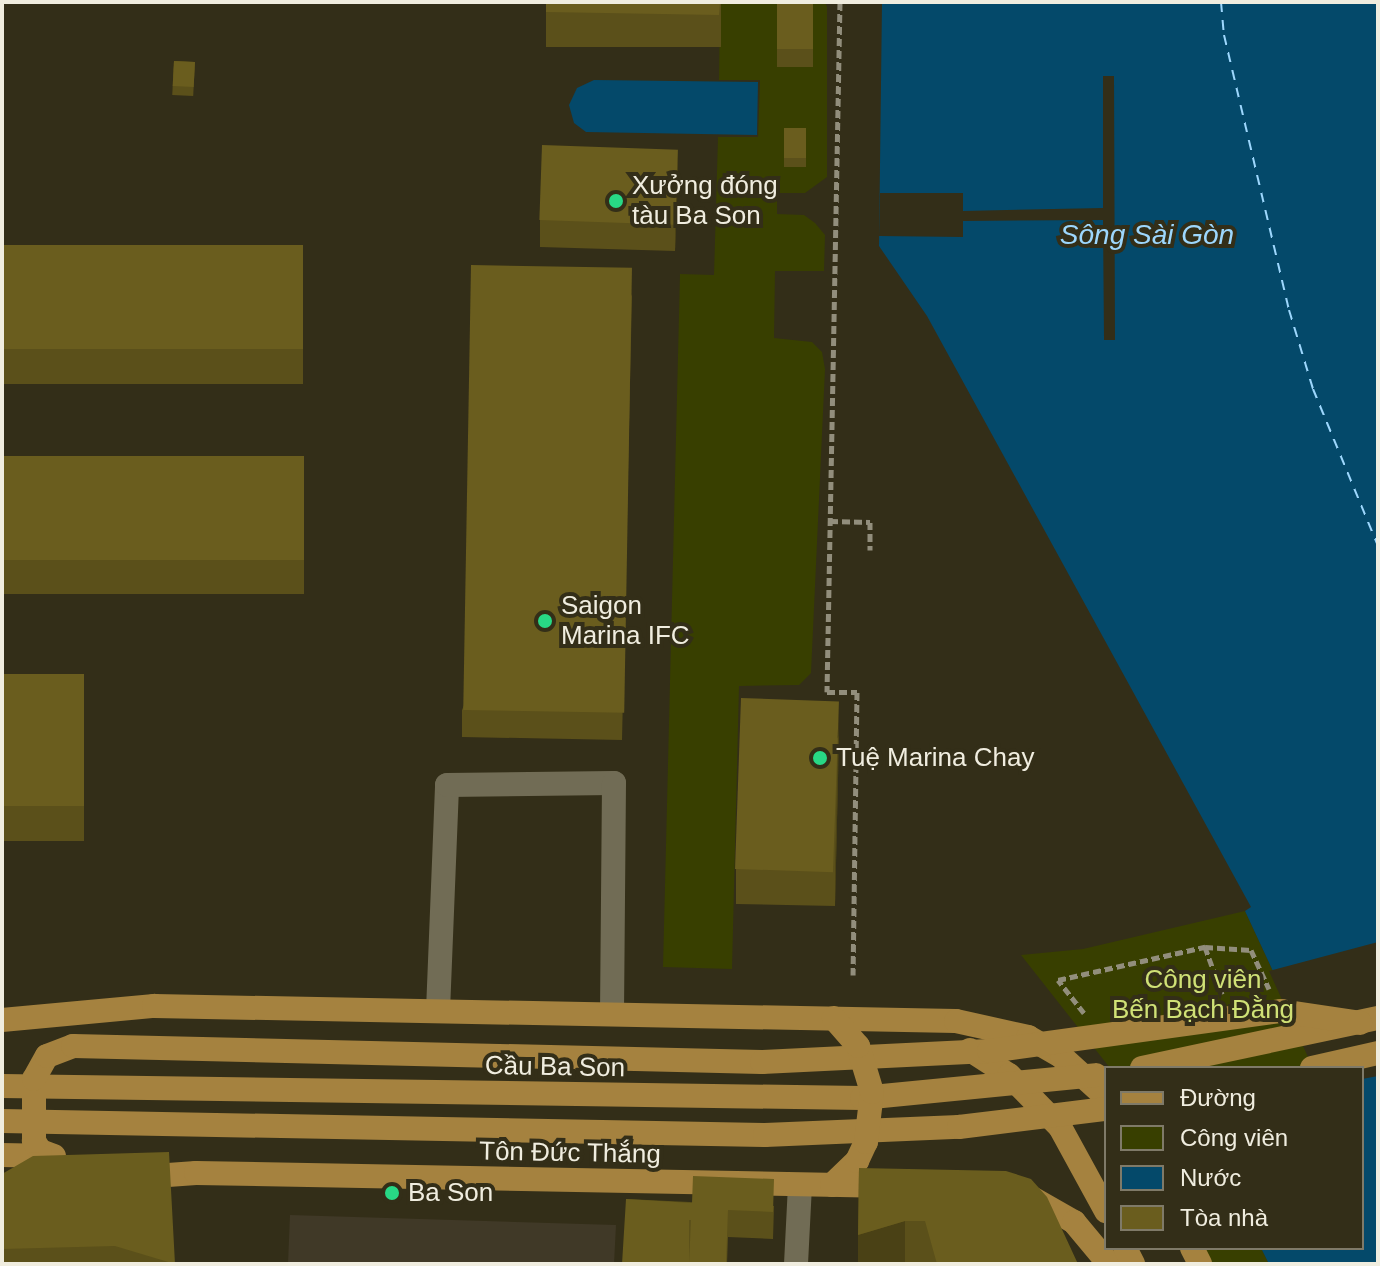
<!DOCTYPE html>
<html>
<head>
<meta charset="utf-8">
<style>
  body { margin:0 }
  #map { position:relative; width:1380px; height:1266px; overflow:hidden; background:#332e18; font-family:Helvetica,sans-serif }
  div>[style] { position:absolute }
  .commercial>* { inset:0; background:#403927 }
  .green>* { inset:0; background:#383f00 }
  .water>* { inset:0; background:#04496a }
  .pier>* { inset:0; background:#332e18 }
  .ferry>* { height:2px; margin-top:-1px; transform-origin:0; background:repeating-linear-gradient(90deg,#9dd7fd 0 10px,transparent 0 18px) }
  .path>* { height:5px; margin-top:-2.5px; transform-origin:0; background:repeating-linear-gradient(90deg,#928e7c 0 8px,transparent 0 12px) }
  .minor>* { height:24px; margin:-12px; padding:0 12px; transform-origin:12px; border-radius:12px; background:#716c55 }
  .major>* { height:24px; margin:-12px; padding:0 12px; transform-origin:12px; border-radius:12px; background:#a5823f }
  .wall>* { inset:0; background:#5b501a; transform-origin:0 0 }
  .shaded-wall>* { inset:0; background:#4a4115 }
  .building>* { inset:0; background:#6a5d1e; transform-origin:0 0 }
  .dots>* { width:22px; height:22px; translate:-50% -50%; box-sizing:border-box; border:4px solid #332e18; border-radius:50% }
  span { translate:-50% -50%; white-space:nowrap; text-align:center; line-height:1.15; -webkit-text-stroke:8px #332e18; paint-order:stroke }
  .poi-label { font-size:26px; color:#f0eddf }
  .left { translate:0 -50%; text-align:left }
  .park-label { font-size:26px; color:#d0e176 }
  .street-label { font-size:26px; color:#f0eddf }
  .water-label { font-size:28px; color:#9dd7fd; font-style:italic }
  .frame { position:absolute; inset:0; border:4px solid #f0eddf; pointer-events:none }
  .legend { position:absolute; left:1104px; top:1066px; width:260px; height:184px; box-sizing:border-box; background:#332e18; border:2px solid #7f7a68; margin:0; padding:10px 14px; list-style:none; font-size:24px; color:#f0eddf }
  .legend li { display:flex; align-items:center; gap:16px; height:40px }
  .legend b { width:40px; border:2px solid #7f7a68 }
</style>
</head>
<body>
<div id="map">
  <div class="commercial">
    <i style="clip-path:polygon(290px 1215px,616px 1225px,614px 1264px,288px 1264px)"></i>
  </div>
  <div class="green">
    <i style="clip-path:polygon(720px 2px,825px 2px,827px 7px,827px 177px,805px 193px,777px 193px,777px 214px,804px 215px,815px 223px,825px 235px,824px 271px,775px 271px,774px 338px,812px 342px,822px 352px,825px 369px,811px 673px,799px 685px,739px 686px,732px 969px,663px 967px,680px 274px,714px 275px,718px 137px,758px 137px,760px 80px,719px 80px)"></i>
    <i style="clip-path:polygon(1245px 911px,1318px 1068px,1110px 1068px,1021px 955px,1083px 949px)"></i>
    <i style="clip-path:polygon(1204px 1248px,1261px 1248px,1269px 1264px,1212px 1264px)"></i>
  </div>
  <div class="water">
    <i style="clip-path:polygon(882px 2px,1378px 2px,1378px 1264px,1269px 1264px,1261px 1248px,1362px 1248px,1362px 1068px,1318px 1068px,1245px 911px,1251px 907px,927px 316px,879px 246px)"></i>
    <i style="clip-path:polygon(594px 80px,758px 82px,757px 135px,586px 132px,574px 123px,569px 105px,577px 88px)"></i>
  </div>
  <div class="pier">
    <i style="clip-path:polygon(1103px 76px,1114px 76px,1115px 340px,1104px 340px,1103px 220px,963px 221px,963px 237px,879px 236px,880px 193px,963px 193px,963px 211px,1103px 208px)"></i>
    <i style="clip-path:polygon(1378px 942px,1378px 1076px,1362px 1079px,1362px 1068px,1313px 1068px,1269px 971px)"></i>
  </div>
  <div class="ferry">
    <i style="left:1221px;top:2px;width:33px;rotate:85deg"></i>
    <i style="left:1224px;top:35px;width:283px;rotate:76.7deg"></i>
    <i style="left:1289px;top:310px;width:83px;rotate:73.1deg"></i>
    <i style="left:1313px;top:389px;width:170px;rotate:67.5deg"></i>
  </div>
  <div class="path">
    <i style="left:840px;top:2px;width:690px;rotate:91.08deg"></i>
    <i style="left:827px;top:692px;width:30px"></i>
    <i style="left:857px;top:692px;width:283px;rotate:90.8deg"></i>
    <i style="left:830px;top:521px;width:40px;rotate:1.4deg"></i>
    <i style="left:870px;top:522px;width:28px;rotate:90deg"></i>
    <i style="left:1205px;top:947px;width:50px;rotate:70.1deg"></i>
    <i style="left:1084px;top:1013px;width:42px;rotate:-128.2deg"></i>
    <i style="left:1058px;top:980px;width:151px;rotate:-12.7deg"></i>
    <i style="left:1205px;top:947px;width:46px;rotate:3.7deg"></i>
    <i style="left:1251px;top:950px;width:43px;rotate:65.2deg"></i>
  </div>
  <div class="minor">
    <i style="left:438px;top:1011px;width:226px;rotate:-87.7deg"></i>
    <i style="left:447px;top:785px;width:167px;rotate:-0.7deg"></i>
    <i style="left:614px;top:783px;width:231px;rotate:90.5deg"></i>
    <i style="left:796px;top:1264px;width:79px;rotate:-87.1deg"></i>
  </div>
  <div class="major">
    <i style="left:2px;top:1020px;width:153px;rotate:-5.3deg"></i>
    <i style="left:154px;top:1006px;width:802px;rotate:1.07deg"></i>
    <i style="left:956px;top:1021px;width:74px;rotate:12.5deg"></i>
    <i style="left:1028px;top:1037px;width:39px;rotate:30deg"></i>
    <i style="left:1062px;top:1057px;width:59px;rotate:42.3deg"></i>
    <i style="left:970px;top:1050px;width:46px;rotate:32.7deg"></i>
    <i style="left:1009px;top:1075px;width:73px;rotate:45.6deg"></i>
    <i style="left:1060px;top:1127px;width:96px;rotate:61.3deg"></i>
    <i style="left:1142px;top:1068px;width:241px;rotate:-12deg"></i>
    <i style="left:1312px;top:1068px;width:68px;rotate:-12.8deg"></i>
    <i style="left:2px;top:1086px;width:860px;rotate:0.8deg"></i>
    <i style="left:862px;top:1098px;width:235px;rotate:-5.6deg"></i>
    <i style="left:2px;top:1121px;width:763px;rotate:1.05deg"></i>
    <i style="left:765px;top:1135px;width:194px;rotate:-2.4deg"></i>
    <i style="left:959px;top:1127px;width:148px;rotate:-7deg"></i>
    <i style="left:2px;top:1155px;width:50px;rotate:1.1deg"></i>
    <i style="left:54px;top:1156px;width:15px;rotate:-160deg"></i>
    <i style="left:40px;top:1151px;width:12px;rotate:-121deg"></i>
    <i style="left:34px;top:1141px;width:62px;rotate:-90deg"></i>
    <i style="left:34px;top:1079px;width:26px;rotate:-61deg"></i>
    <i style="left:47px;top:1056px;width:28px;rotate:-21deg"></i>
    <i style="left:73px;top:1046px;width:689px;rotate:1.33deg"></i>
    <i style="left:762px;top:1062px;width:227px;rotate:-2.8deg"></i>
    <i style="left:989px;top:1051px;width:295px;rotate:-7.8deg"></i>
    <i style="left:1281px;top:1011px;width:80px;rotate:8.6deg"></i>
    <i style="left:140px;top:1177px;width:56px;rotate:-4.1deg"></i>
    <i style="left:196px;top:1173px;width:695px;rotate:1.07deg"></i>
    <i style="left:832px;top:1185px;width:35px;rotate:-44deg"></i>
    <i style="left:857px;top:1161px;width:21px;rotate:-65deg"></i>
    <i style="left:866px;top:1142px;width:50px;rotate:-83.2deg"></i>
    <i style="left:872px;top:1092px;width:48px;rotate:-106.9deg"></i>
    <i style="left:858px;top:1046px;width:37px;rotate:-131deg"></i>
    <i style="left:1023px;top:1193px;width:59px;rotate:29.6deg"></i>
    <i style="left:1074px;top:1222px;width:55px;rotate:50.2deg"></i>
    <i style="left:1125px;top:1248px;width:18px;rotate:63deg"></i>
    <i style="left:1192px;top:1248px;width:18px;rotate:63deg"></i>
  </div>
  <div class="wall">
    <i style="left:546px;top:2px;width:175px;height:45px"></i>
    <i style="left:777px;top:4px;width:36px;height:63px"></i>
    <i style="left:174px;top:61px;width:21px;height:34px;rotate:3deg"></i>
    <i style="left:806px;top:128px;width:39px;height:22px;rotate:90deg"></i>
    <i style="clip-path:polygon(678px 176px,675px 251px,540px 247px,540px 220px)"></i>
    <i style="left:2px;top:245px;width:301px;height:139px"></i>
    <i style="clip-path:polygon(632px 294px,622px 740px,462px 737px,462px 710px)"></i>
    <i style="left:2px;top:456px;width:302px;height:138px"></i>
    <i style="left:84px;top:674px;width:167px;height:82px;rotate:90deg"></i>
    <i style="clip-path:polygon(839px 736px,835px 906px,736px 904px,736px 869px)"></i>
    <i style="clip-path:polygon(859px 1168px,1078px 1264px,858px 1264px)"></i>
    <i style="clip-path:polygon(2px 1174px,175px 1264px,2px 1264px)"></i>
    <i style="clip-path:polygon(626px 1199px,774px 1206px,773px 1239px,728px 1237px,727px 1264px,689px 1264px)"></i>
  </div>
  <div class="shaded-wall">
    <i style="clip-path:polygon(678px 149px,678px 176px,675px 251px,675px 224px)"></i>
    <i style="clip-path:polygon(839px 701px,839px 736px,835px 906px,835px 872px)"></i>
    <i style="clip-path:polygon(905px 1221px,905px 1264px,858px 1264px,858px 1235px)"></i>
  </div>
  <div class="building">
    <i style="clip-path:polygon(546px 2px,720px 2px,719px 15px,546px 12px)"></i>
    <i style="left:777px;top:4px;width:36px;height:45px"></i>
    <i style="left:174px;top:61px;width:21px;height:25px;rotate:3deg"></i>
    <i style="left:806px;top:128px;width:30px;height:22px;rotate:90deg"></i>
    <i style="left:542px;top:145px;width:136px;height:75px;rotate:2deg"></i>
    <i style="left:2px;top:245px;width:301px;height:104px"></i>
    <i style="left:471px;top:265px;width:161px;height:445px;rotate:1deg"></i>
    <i style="left:2px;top:456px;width:302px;height:104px"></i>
    <i style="left:84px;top:674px;width:132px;height:82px;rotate:90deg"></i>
    <i style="left:741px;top:698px;width:98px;height:171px;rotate:2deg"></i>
    <i style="clip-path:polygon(169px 1152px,175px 1264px,115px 1246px,2px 1249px,2px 1174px,33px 1156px)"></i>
    <i style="clip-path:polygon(859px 1168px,1006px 1171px,1031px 1179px,1047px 1197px,1078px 1264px,937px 1264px,925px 1221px,905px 1221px,858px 1235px)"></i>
    <i style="clip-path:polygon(693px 1176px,774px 1179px,773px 1212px,728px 1210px,726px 1264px,689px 1264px,691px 1220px,689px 1220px,689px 1264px,622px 1264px,626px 1199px,692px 1203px)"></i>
  </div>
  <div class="dots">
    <i style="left:616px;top:201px;background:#28d885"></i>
    <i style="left:545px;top:621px;background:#28d885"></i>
    <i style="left:820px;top:758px;background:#28d885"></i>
    <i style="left:392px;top:1193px;background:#28d885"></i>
  </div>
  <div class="poi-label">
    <span class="left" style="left:632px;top:201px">Xưởng đóng<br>tàu Ba Son</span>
    <span class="left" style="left:561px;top:621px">Saigon<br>Marina IFC</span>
    <span class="left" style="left:836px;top:758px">Tuệ Marina Chay</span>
    <span class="left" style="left:408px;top:1193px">Ba Son</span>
  </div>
  <div class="park-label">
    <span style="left:1203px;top:995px">Công viên<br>Bến Bạch Đằng</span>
  </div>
  <div class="street-label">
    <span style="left:555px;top:1067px;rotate:1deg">Cầu Ba Son</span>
    <span style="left:570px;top:1153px;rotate:1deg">Tôn Đức Thắng</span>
  </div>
  <div class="water-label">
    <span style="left:1147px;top:235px">Sông Sài Gòn</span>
  </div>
  <div class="frame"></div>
  <ul class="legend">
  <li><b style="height:10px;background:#a5823f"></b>Đường</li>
  <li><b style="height:22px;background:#383f00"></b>Công viên</li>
  <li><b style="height:22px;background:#04496a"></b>Nước</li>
  <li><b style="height:22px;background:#6a5d1e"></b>Tòa nhà</li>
  </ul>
</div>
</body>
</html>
